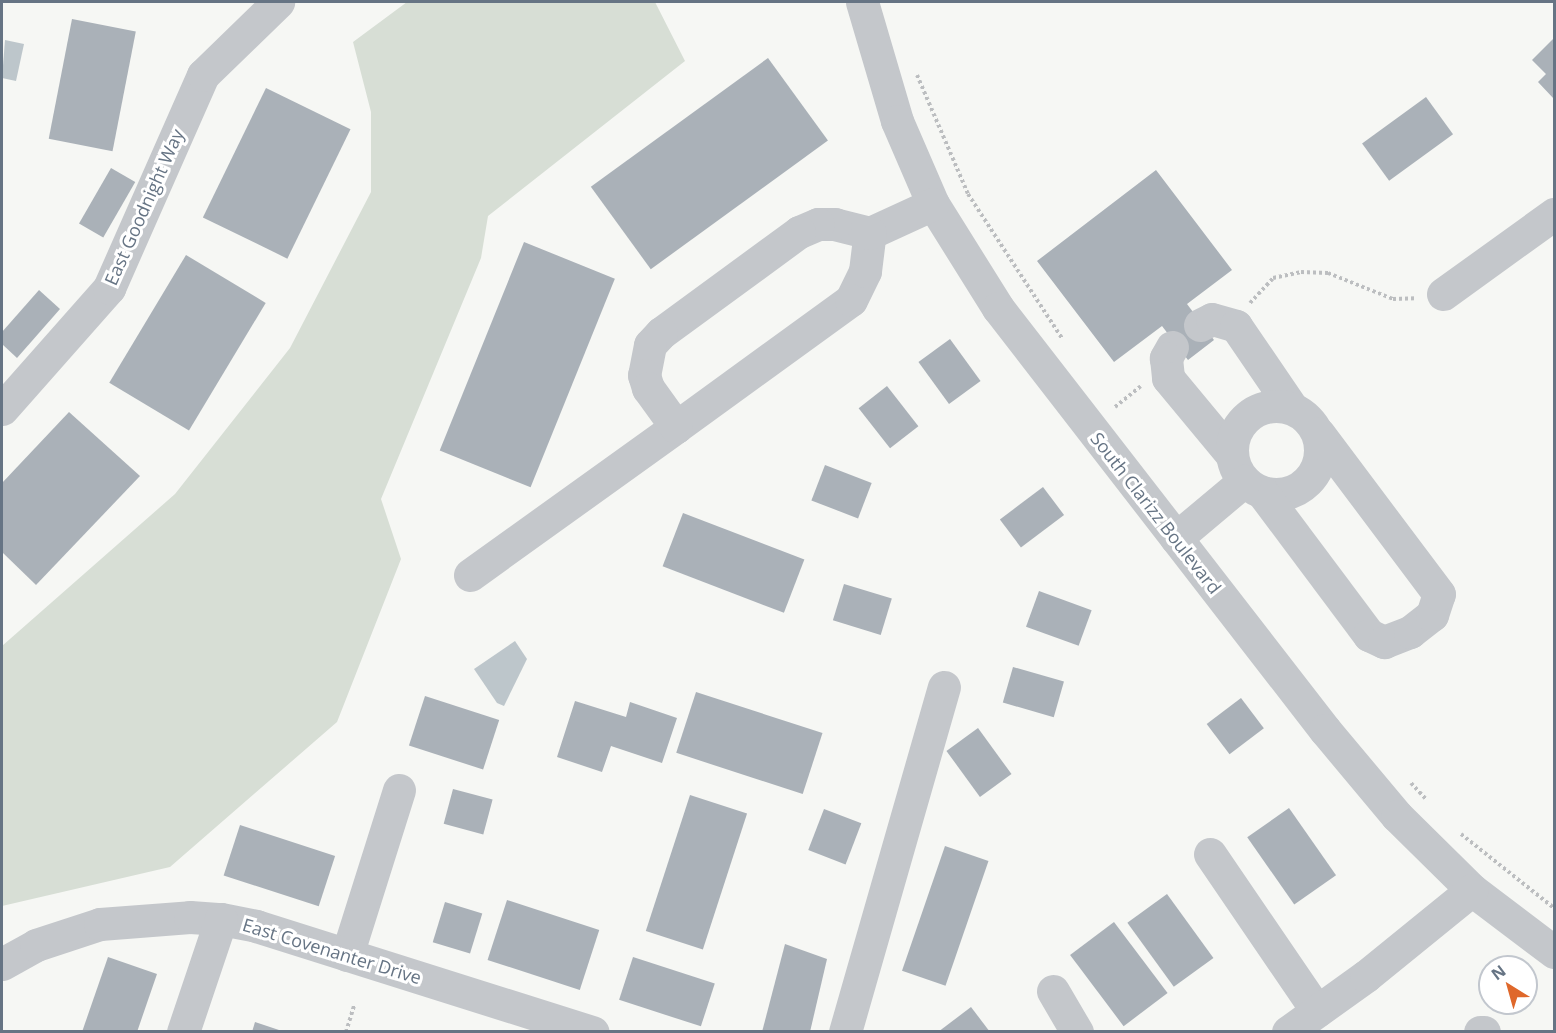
<!DOCTYPE html>
<html>
<head>
<meta charset="utf-8">
<style>
  body { margin:0 }
  #map { position:relative; width:1556px; height:1033px; overflow:hidden; background:#f6f7f4; font-family:"Open Sans",sans-serif }
  div>[style] { position:absolute }
  .green>* { inset:0; background:#d7ded5 }
  .water>* { inset:0; background:#bdc6cb }
  .building>* { inset:0; background:#aab1b8; transform-origin:0 0 }
  .path>* { height:4px; margin-top:-2px; transform-origin:0; background:repeating-linear-gradient(90deg,#bcbec0 0 3px,transparent 0 6px) }
  .minor>* { height:33px; margin:-16.5px; padding:0 16.5px; transform-origin:16.5px; border-radius:16.5px; background:#c4c7cb }
  .minor>.ring { margin:-16.5px; padding:0; box-sizing:content-box; background:none; border:33px solid #c4c7cb; border-radius:50% }
  span { translate:-50% -50%; white-space:nowrap; text-align:center; line-height:1.15; -webkit-text-stroke:6px #fff; paint-order:stroke }
  .street-label { font-size:18px; color:#667484 }
  .frame { position:absolute; inset:0; border:3px solid #667484; pointer-events:none }
  .north { position:absolute; left:1478px; top:955px; width:60px; height:60px; box-sizing:border-box; background:#fff; border:2px solid #c2c7ce; border-radius:50%; rotate:323deg; font-size:16px; font-weight:700; line-height:24px; text-align:center; color:#667484 }
  .north::after { content:''; display:block; margin:auto; width:21px; height:27px; background:#df682b; clip-path:polygon(50% 0,100% 100%,50% 72%,0 100%) }
</style>
</head>
<body>
<div id="map">
  <div class="green">
    <i style="clip-path:polygon(407px 2px,655px 2px,685px 61px,488px 216px,481px 258px,381px 499px,401px 559px,337px 722px,170px 867px,2px 906px,2px 646px,175px 494px,290px 348px,371px 192px,371px 112px,353px 42px)"></i>
  </div>
  <div class="water">
    <i style="clip-path:polygon(5px 40px,24px 44px,16px 81px,2px 78px)"></i>
    <i style="clip-path:polygon(515px 641px,527px 659px,504px 706px,497px 703px,474px 669px)"></i>
  </div>
  <div class="building">
    <i style="left:72px;top:19px;width:65px;height:122px;rotate:11deg"></i>
    <i style="clip-path:polygon(1554px 38px,1554px 99px,1538px 82px,1546px 74px,1532px 60px)"></i>
    <i style="left:768px;top:58px;width:102px;height:219px;rotate:54deg"></i>
    <i style="left:266px;top:88px;width:94px;height:144px;rotate:26deg"></i>
    <i style="left:1426px;top:97px;width:46px;height:79px;rotate:54deg"></i>
    <i style="left:111px;top:168px;width:28px;height:64px;rotate:30deg"></i>
    <i style="clip-path:polygon(1156px 170px,1232px 270px,1187px 304px,1214px 340px,1188px 360px,1162px 326px,1114px 362px,1037px 261px)"></i>
    <i style="left:524px;top:242px;width:98px;height:225px;rotate:22deg"></i>
    <i style="left:186px;top:255px;width:93px;height:149px;rotate:31deg"></i>
    <i style="clip-path:polygon(39px 290px,60px 309px,17px 358px,2px 344px,2px 332px)"></i>
    <i style="left:950px;top:339px;width:52px;height:39px;rotate:54deg"></i>
    <i style="left:887px;top:386px;width:51px;height:36px;rotate:52deg"></i>
    <i style="clip-path:polygon(69px 412px,140px 476px,36px 585px,2px 552px,2px 483px)"></i>
    <i style="left:825px;top:465px;width:50px;height:38px;rotate:21deg"></i>
    <i style="left:1043px;top:487px;width:35px;height:54px;rotate:53deg"></i>
    <i style="left:683px;top:513px;width:130px;height:57px;rotate:21deg"></i>
    <i style="left:844px;top:584px;width:50px;height:38px;rotate:17deg"></i>
    <i style="left:1039px;top:591px;width:56px;height:38px;rotate:20deg"></i>
    <i style="left:1013px;top:667px;width:53px;height:37px;rotate:16deg"></i>
    <i style="left:696px;top:692px;width:133px;height:64px;rotate:18deg"></i>
    <i style="left:425px;top:696px;width:78px;height:52px;rotate:18deg"></i>
    <i style="left:1241px;top:698px;width:38px;height:43px;rotate:53deg"></i>
    <i style="clip-path:polygon(575px 701px,626px 717px,630px 702px,677px 718px,662px 763px,611px 746px,602px 772px,557px 757px)"></i>
    <i style="left:978px;top:728px;width:57px;height:39px;rotate:54deg"></i>
    <i style="left:453px;top:789px;width:41px;height:36px;rotate:15deg"></i>
    <i style="left:690px;top:795px;width:60px;height:143px;rotate:18deg"></i>
    <i style="left:1289px;top:808px;width:82px;height:51px;rotate:55deg"></i>
    <i style="left:824px;top:809px;width:40px;height:44px;rotate:21deg"></i>
    <i style="left:240px;top:825px;width:100px;height:53px;rotate:18deg"></i>
    <i style="left:945px;top:846px;width:46px;height:132px;rotate:19deg"></i>
    <i style="left:1167px;top:894px;width:79px;height:49px;rotate:54deg"></i>
    <i style="left:507px;top:900px;width:97px;height:63px;rotate:18deg"></i>
    <i style="left:445px;top:902px;width:39px;height:42px;rotate:17deg"></i>
    <i style="left:1114px;top:922px;width:89px;height:55px;rotate:53deg"></i>
    <i style="clip-path:polygon(785px 944px,827px 959px,810px 1032px,762px 1032px)"></i>
    <i style="clip-path:polygon(108px 957px,157px 974px,137px 1032px,82px 1032px)"></i>
    <i style="left:633px;top:957px;width:86px;height:45px;rotate:18deg"></i>
    <i style="clip-path:polygon(971px 1007px,990px 1032px,938px 1032px)"></i>
    <i style="clip-path:polygon(255px 1022px,282px 1031px,282px 1032px,252px 1032px)"></i>
  </div>
  <div class="path">
    <i style="left:917px;top:75px;width:129px;rotate:66.8deg"></i>
    <i style="left:968px;top:194px;width:172px;rotate:56.9deg"></i>
    <i style="left:1250px;top:303px;width:34px;rotate:-47deg"></i>
    <i style="left:1273px;top:278px;width:29px;rotate:-12deg"></i>
    <i style="left:1301px;top:272px;width:27px;rotate:2deg"></i>
    <i style="left:1328px;top:273px;width:70px;rotate:21.8deg"></i>
    <i style="left:1393px;top:299px;width:23px;rotate:-2deg"></i>
    <i style="left:1115px;top:407px;width:33px;rotate:-39deg"></i>
    <i style="left:1411px;top:783px;width:22px;rotate:47deg"></i>
    <i style="left:1461px;top:834px;width:119px;rotate:38.5deg"></i>
    <i style="left:346px;top:1032px;width:28px;rotate:-73deg"></i>
  </div>
  <div class="minor">
    <i style="left:862px;top:2px;width:124px;rotate:73.6deg"></i>
    <i style="left:897px;top:121px;width:90px;rotate:66.6deg"></i>
    <i style="left:933px;top:204px;width:123px;rotate:58deg"></i>
    <i style="left:998px;top:308px;width:534px;rotate:52.23deg"></i>
    <i style="left:1325px;top:730px;width:112px;rotate:50.1deg"></i>
    <i style="left:1397px;top:816px;width:105px;rotate:44.6deg"></i>
    <i style="left:1472px;top:890px;width:103px;rotate:37.1deg"></i>
    <i style="left:870px;top:233px;width:69px;rotate:-24.7deg"></i>
    <i style="left:1443px;top:294px;width:137px;rotate:-35.8deg"></i>
    <i style="left:1200px;top:325px;width:13px;rotate:-27deg"></i>
    <i style="left:1212px;top:319px;width:25px;rotate:16deg"></i>
    <i style="left:1236px;top:326px;width:99px;rotate:55.7deg"></i>
    <i style="left:1172px;top:347px;width:13px;rotate:119deg"></i>
    <i style="left:1166px;top:358px;width:20px;rotate:84deg"></i>
    <i style="left:1168px;top:378px;width:100px;rotate:50.3deg"></i>
    <i class="ring" style="left:1232px;top:406px;width:55px;height:55px"></i>
    <i style="left:2px;top:409px;width:162px;rotate:-48.5deg"></i>
    <i style="left:109px;top:288px;width:233px;rotate:-66.2deg"></i>
    <i style="left:203px;top:75px;width:105px;rotate:-44.2deg"></i>
    <i style="left:1262px;top:492px;width:179px;rotate:53.2deg"></i>
    <i style="left:1369px;top:635px;width:17px;rotate:25deg"></i>
    <i style="left:1384px;top:642px;width:28px;rotate:-21deg"></i>
    <i style="left:1410px;top:632px;width:28px;rotate:-38deg"></i>
    <i style="left:1432px;top:615px;width:22px;rotate:-72deg"></i>
    <i style="left:1439px;top:594px;width:201px;rotate:-126.9deg"></i>
    <i style="left:1176px;top:538px;width:89px;rotate:-40deg"></i>
    <i style="left:470px;top:575px;width:254px;rotate:-35.7deg"></i>
    <i style="left:676px;top:427px;width:216px;rotate:-36deg"></i>
    <i style="left:851px;top:300px;width:32px;rotate:-64deg"></i>
    <i style="left:865px;top:271px;width:38px;rotate:-83deg"></i>
    <i style="left:870px;top:233px;width:36px;rotate:-166deg"></i>
    <i style="left:835px;top:224px;width:17px;rotate:180deg"></i>
    <i style="left:818px;top:224px;width:21px;rotate:157deg"></i>
    <i style="left:799px;top:232px;width:171px;rotate:143.8deg"></i>
    <i style="left:661px;top:333px;width:16px;rotate:133deg"></i>
    <i style="left:650px;top:345px;width:31px;rotate:101deg"></i>
    <i style="left:644px;top:375px;width:14px;rotate:73deg"></i>
    <i style="left:648px;top:388px;width:48px;rotate:54.3deg"></i>
    <i style="left:1210px;top:854px;width:190px;rotate:55.7deg"></i>
    <i style="left:347px;top:955px;width:173px;rotate:-72.5deg"></i>
    <i style="left:2px;top:964px;width:39px;rotate:-29deg"></i>
    <i style="left:36px;top:945px;width:67px;rotate:-18.2deg"></i>
    <i style="left:100px;top:924px;width:90px;rotate:-4.4deg"></i>
    <i style="left:190px;top:917px;width:31px;rotate:4deg"></i>
    <i style="left:221px;top:919px;width:36px;rotate:11deg"></i>
    <i style="left:256px;top:926px;width:353px;rotate:17.5deg"></i>
    <i style="left:1053px;top:991px;width:48px;rotate:59.7deg"></i>
    <i style="left:183px;top:1032px;width:119px;rotate:-71.4deg"></i>
    <i style="left:845px;top:1032px;width:359px;rotate:-74deg"></i>
    <i style="left:1288px;top:1032px;width:96px;rotate:-35.7deg"></i>
    <i style="left:1366px;top:976px;width:136px;rotate:-39.1deg"></i>
    <i style="left:1480px;top:1032px;width:4px"></i>
  </div>
  <div class="street-label">
    <span style="left:144px;top:207px;rotate:-66deg">East Goodnight Way</span>
    <span style="left:1156px;top:513px;rotate:52deg">South Clarizz Boulevard</span>
    <span style="left:332px;top:951px;rotate:17deg">East Covenanter Drive</span>
  </div>
  <div class="frame"></div>
  <div class="north">N</div>
</div>
</body>
</html>
